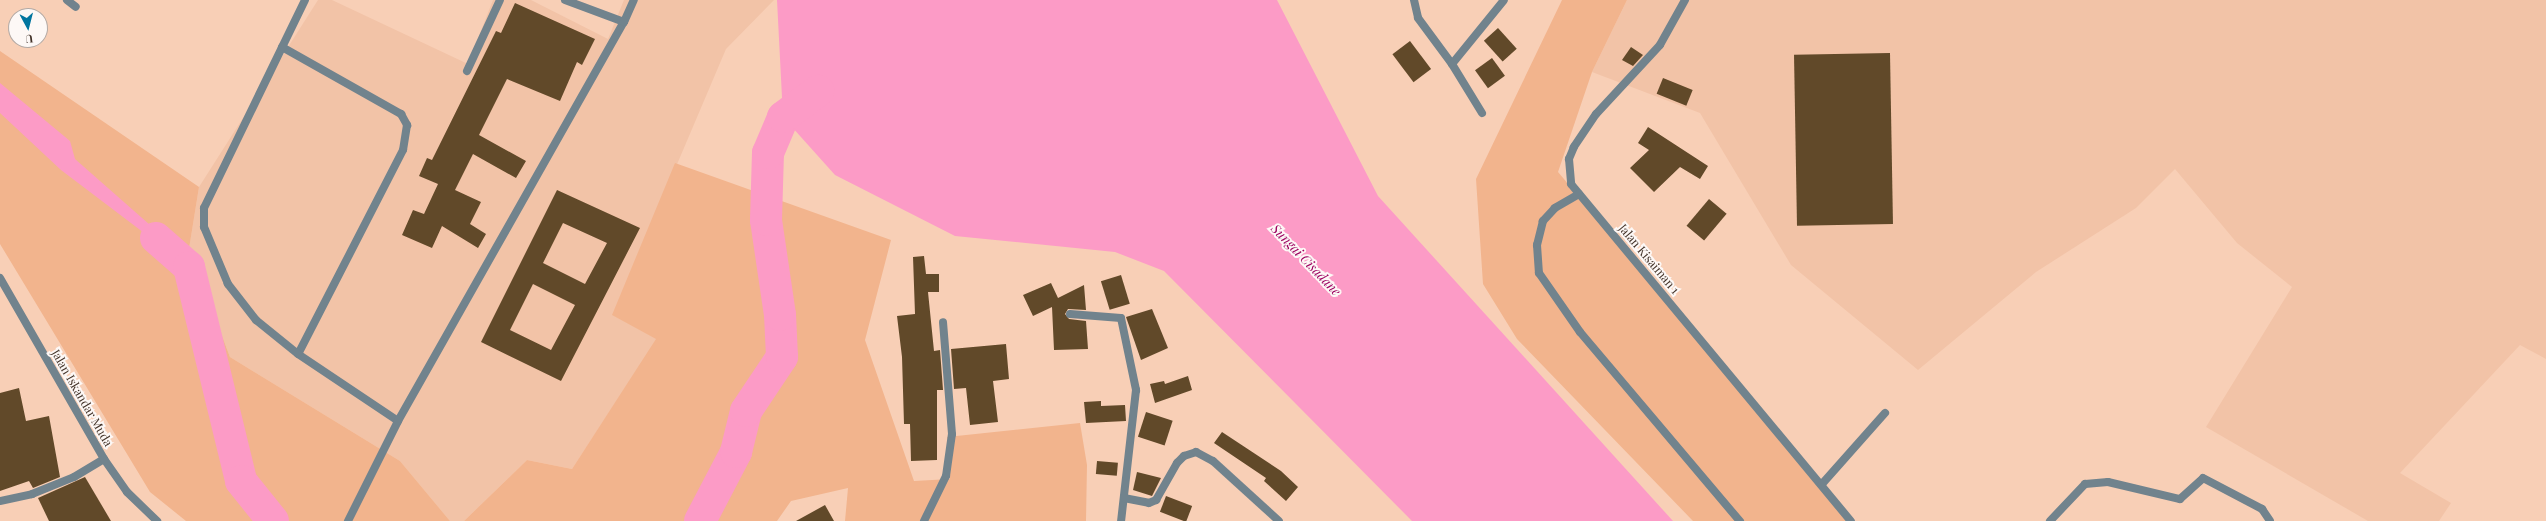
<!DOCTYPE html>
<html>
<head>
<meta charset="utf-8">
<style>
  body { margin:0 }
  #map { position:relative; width:2546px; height:521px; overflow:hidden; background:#f8cfb6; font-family:"Playfair Display",serif }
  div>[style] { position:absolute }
  .built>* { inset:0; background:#f2c3a7 }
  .green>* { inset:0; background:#f2b48d }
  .water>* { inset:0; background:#fc9bc6 }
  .river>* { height:32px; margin:-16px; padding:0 16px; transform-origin:16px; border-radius:16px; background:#fc9bc6 }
  .building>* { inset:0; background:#614929; transform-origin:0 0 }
  .service>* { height:8px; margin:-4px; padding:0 4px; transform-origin:4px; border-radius:4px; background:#71838d }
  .minor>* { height:8px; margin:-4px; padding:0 4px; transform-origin:4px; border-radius:4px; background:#71838d }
  .tertiary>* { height:8px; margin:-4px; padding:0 4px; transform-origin:4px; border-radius:4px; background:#71838d }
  span { translate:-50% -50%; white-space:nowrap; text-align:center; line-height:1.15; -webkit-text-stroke:4px #fdf8f6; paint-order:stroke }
  .street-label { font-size:12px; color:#423228 }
  .water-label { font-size:13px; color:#9c0260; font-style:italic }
  .north { position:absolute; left:8px; top:8px; width:40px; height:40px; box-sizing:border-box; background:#fdf8f6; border:1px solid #b2a9a4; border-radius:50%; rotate:173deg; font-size:11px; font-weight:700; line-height:16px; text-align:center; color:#423228 }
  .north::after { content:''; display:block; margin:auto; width:14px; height:18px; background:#01759f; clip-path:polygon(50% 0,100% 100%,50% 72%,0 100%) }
</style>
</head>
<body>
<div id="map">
  <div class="built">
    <i style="clip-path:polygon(318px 0,332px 0,468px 64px,493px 0,531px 0,608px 39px,624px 0,774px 0,726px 49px,613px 315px,657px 339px,572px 469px,527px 460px,464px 521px,450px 521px,400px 461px,230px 357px,189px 249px,199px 187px)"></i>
    <i style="clip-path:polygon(1627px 0,2546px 0,2546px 359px,2520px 345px,2400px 473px,2451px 503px,2439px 521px,2368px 521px,2206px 427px,2292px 287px,2237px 243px,2175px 169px,2136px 208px,2036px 272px,1918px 370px,1791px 265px,1700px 113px,1592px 72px)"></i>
  </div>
  <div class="green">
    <i style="clip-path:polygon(1562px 0,1627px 0,1592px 72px,1558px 172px,1855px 521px,1693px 521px,1517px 339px,1483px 284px,1476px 179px)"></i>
    <i style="clip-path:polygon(0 51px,199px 187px,189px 249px,230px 357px,400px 461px,450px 521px,186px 521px,150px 492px,0 244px)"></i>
    <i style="clip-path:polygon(675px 163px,891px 240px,865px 340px,914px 481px,950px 479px,947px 437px,1080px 423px,1087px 465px,1086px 521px,845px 521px,848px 488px,791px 501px,777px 521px,464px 521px,527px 460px,572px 469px,656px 339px,612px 315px)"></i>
  </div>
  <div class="water">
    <i style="clip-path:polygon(777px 0,1277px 0,1378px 196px,1673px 521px,1412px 521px,1164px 271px,1115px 252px,955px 236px,835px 175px,783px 117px)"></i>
    <i style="clip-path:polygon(0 83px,70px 141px,75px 159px,183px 254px,189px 267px,61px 170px,0 113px)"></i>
  </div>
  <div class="river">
    <i style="left:156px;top:238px;width:44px;rotate:41.3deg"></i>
    <i style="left:189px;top:267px;width:220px;rotate:76.3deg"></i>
    <i style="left:241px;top:481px;width:51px;rotate:51.3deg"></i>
    <i style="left:700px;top:521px;width:78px;rotate:-62.4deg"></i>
    <i style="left:736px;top:452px;width:42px;rotate:-76.3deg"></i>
    <i style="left:746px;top:411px;width:65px;rotate:-56.3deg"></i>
    <i style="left:782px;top:357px;width:42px;rotate:-92.7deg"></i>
    <i style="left:780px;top:315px;width:96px;rotate:-98.4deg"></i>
    <i style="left:766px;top:220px;width:67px;rotate:-88.3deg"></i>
    <i style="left:768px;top:153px;width:39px;rotate:-67deg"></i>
    <i style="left:783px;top:117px;width:44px;rotate:-36.6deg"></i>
  </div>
  <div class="building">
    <i style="clip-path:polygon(515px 3px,595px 39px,582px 65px,577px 62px,560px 101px,507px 79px,479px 135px,526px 161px,516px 178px,473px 154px,455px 190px,481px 202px,470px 224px,486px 234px,478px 248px,442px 226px,432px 248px,402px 235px,413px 210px,424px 214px,438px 184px,419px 176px,427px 158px,432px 160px,496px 31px,501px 33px)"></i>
    <i style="left:1498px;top:28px;width:28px;height:19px;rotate:48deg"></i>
    <i style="left:1410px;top:41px;width:35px;height:22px;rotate:53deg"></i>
    <i style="clip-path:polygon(1631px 47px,1643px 55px,1633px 66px,1622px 60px)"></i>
    <i style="left:1890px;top:53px;width:171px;height:96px;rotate:89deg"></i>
    <i style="left:1492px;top:58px;width:22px;height:21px;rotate:54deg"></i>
    <i style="left:1663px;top:78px;width:32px;height:17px;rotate:22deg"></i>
    <i style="clip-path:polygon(1648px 127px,1708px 166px,1700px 179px,1680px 167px,1654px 192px,1630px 168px,1649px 150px,1638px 143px)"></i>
    <i style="clip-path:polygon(evenodd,557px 190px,640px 228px,561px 381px,481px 342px,557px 190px,563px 223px,607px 243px,585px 284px,543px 263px,563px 223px,557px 190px,533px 284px,575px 305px,551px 350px,510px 330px,533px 284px)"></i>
    <i style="left:1709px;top:199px;width:23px;height:35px;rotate:40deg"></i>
    <i style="clip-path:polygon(924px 256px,926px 274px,939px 274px,939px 292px,928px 292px,934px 351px,940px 350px,943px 390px,937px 390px,937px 460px,911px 461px,910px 424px,904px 424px,902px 357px,897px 316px,915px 314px,913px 257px)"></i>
    <i style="left:1121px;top:275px;width:30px;height:21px;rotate:73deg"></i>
    <i style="clip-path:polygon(1051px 283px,1058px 298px,1084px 285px,1086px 310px,1068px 309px,1065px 314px,1069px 319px,1086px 321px,1088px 349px,1054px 350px,1052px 307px,1033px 316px,1023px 295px)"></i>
    <i style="clip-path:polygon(1152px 309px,1168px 348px,1141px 360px,1126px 317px)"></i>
    <i style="clip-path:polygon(1006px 344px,1009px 379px,993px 381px,998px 422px,970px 425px,966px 388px,954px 389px,951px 349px)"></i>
    <i style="clip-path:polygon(1188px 376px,1192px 390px,1155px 403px,1150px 384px,1164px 381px,1165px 384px)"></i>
    <i style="clip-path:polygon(19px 388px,26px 421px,49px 416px,60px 477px,33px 488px,29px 481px,0 491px,0 393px)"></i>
    <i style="clip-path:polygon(1101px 401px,1101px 406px,1125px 405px,1126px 421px,1086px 423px,1084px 402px)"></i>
    <i style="left:1146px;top:412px;width:28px;height:26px;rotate:18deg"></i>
    <i style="clip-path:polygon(1222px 432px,1281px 471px,1298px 487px,1286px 501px,1264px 481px,1266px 478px,1214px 443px)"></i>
    <i style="left:1097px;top:461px;width:21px;height:13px;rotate:5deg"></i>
    <i style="clip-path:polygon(1137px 472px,1161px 478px,1152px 496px,1133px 490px)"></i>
    <i style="clip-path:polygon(85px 477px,111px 521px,49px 521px,38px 498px)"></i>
    <i style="left:1166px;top:496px;width:28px;height:17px;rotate:21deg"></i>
    <i style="clip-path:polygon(825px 505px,834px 521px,796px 521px)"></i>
  </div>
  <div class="service">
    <i style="left:282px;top:47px;width:137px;rotate:29.4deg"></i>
    <i style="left:401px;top:114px;width:13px;rotate:61deg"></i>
    <i style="left:407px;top:125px;width:25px;rotate:99deg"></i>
    <i style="left:403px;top:150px;width:229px;rotate:117.2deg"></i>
    <i style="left:298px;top:354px;width:120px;rotate:33.8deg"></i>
    <i style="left:298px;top:354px;width:54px;rotate:-141deg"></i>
    <i style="left:256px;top:320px;width:46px;rotate:-127.9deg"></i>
    <i style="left:228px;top:284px;width:62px;rotate:-112.8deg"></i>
    <i style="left:204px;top:227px;width:19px;rotate:-90deg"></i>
    <i style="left:204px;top:208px;width:231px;rotate:-64.1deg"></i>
    <i style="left:348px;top:521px;width:112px;rotate:-63.4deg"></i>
    <i style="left:398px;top:421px;width:459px;rotate:-60.5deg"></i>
  </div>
  <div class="minor">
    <i style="left:67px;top:0;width:11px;rotate:38deg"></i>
    <i style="left:565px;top:0;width:63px;rotate:20.4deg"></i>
    <i style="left:624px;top:22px;width:24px;rotate:-66deg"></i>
    <i style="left:1414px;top:0;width:18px;rotate:77deg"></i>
    <i style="left:1418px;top:18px;width:57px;rotate:53.5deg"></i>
    <i style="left:1685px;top:0;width:51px;rotate:119.1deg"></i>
    <i style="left:1660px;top:45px;width:94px;rotate:132.8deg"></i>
    <i style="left:1596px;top:114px;width:40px;rotate:124deg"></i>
    <i style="left:1574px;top:147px;width:13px;rotate:113deg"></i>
    <i style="left:1569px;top:159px;width:25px;rotate:85deg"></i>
    <i style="left:1571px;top:184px;width:438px;rotate:50.3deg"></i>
    <i style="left:467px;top:71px;width:78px;rotate:-65.1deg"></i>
    <i style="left:1482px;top:113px;width:57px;rotate:-121.5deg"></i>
    <i style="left:1452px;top:64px;width:82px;rotate:-50.9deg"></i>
    <i style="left:1579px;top:194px;width:28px;rotate:150deg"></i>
    <i style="left:1555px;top:208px;width:18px;rotate:133deg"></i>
    <i style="left:1543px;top:221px;width:25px;rotate:104deg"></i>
    <i style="left:1537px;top:245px;width:28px;rotate:86deg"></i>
    <i style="left:1539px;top:273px;width:72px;rotate:55.2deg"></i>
    <i style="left:1580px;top:332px;width:248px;rotate:49.8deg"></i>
    <i style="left:1070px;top:314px;width:51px;rotate:4.5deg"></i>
    <i style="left:1121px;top:318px;width:74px;rotate:78.2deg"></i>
    <i style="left:1136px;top:390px;width:132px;rotate:96.5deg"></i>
    <i style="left:1822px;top:484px;width:95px;rotate:-48.4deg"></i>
    <i style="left:1124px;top:498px;width:25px;rotate:11deg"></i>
    <i style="left:1149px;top:503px;width:8px;rotate:-23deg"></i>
    <i style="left:1156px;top:500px;width:43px;rotate:-60.4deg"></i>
    <i style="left:1177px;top:463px;width:10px;rotate:-45deg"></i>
    <i style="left:1184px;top:456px;width:13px;rotate:-18deg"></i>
    <i style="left:1196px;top:452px;width:19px;rotate:28deg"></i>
    <i style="left:1213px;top:461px;width:89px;rotate:42.3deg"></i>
    <i style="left:0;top:501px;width:33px;rotate:-12deg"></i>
    <i style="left:32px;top:494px;width:45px;rotate:-22deg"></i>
    <i style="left:74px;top:477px;width:35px;rotate:-31deg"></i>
    <i style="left:924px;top:521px;width:50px;rotate:-63.9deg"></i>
    <i style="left:946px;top:476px;width:42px;rotate:-81.9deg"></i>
    <i style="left:952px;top:434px;width:112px;rotate:-94.6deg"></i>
    <i style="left:2050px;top:521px;width:51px;rotate:-46.6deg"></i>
    <i style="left:2085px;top:484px;width:23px;rotate:-5deg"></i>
    <i style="left:2108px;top:482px;width:74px;rotate:13.3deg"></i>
    <i style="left:2180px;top:499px;width:31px;rotate:-42deg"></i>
    <i style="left:2203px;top:478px;width:67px;rotate:27.7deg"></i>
    <i style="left:2262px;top:509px;width:14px;rotate:56deg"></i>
  </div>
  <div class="tertiary">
    <i style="left:0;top:278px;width:209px;rotate:60.1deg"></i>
    <i style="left:104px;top:459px;width:40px;rotate:55.1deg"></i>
    <i style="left:127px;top:492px;width:42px;rotate:44deg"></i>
  </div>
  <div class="street-label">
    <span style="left:1649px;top:259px;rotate:50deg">Jalan Kisaiman 1</span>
    <span style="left:82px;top:398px;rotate:60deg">Jalan Iskandar Muda</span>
  </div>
  <div class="water-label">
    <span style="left:1306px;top:260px;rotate:46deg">Sungai Cisadane</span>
  </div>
  <div class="north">U</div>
</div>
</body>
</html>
